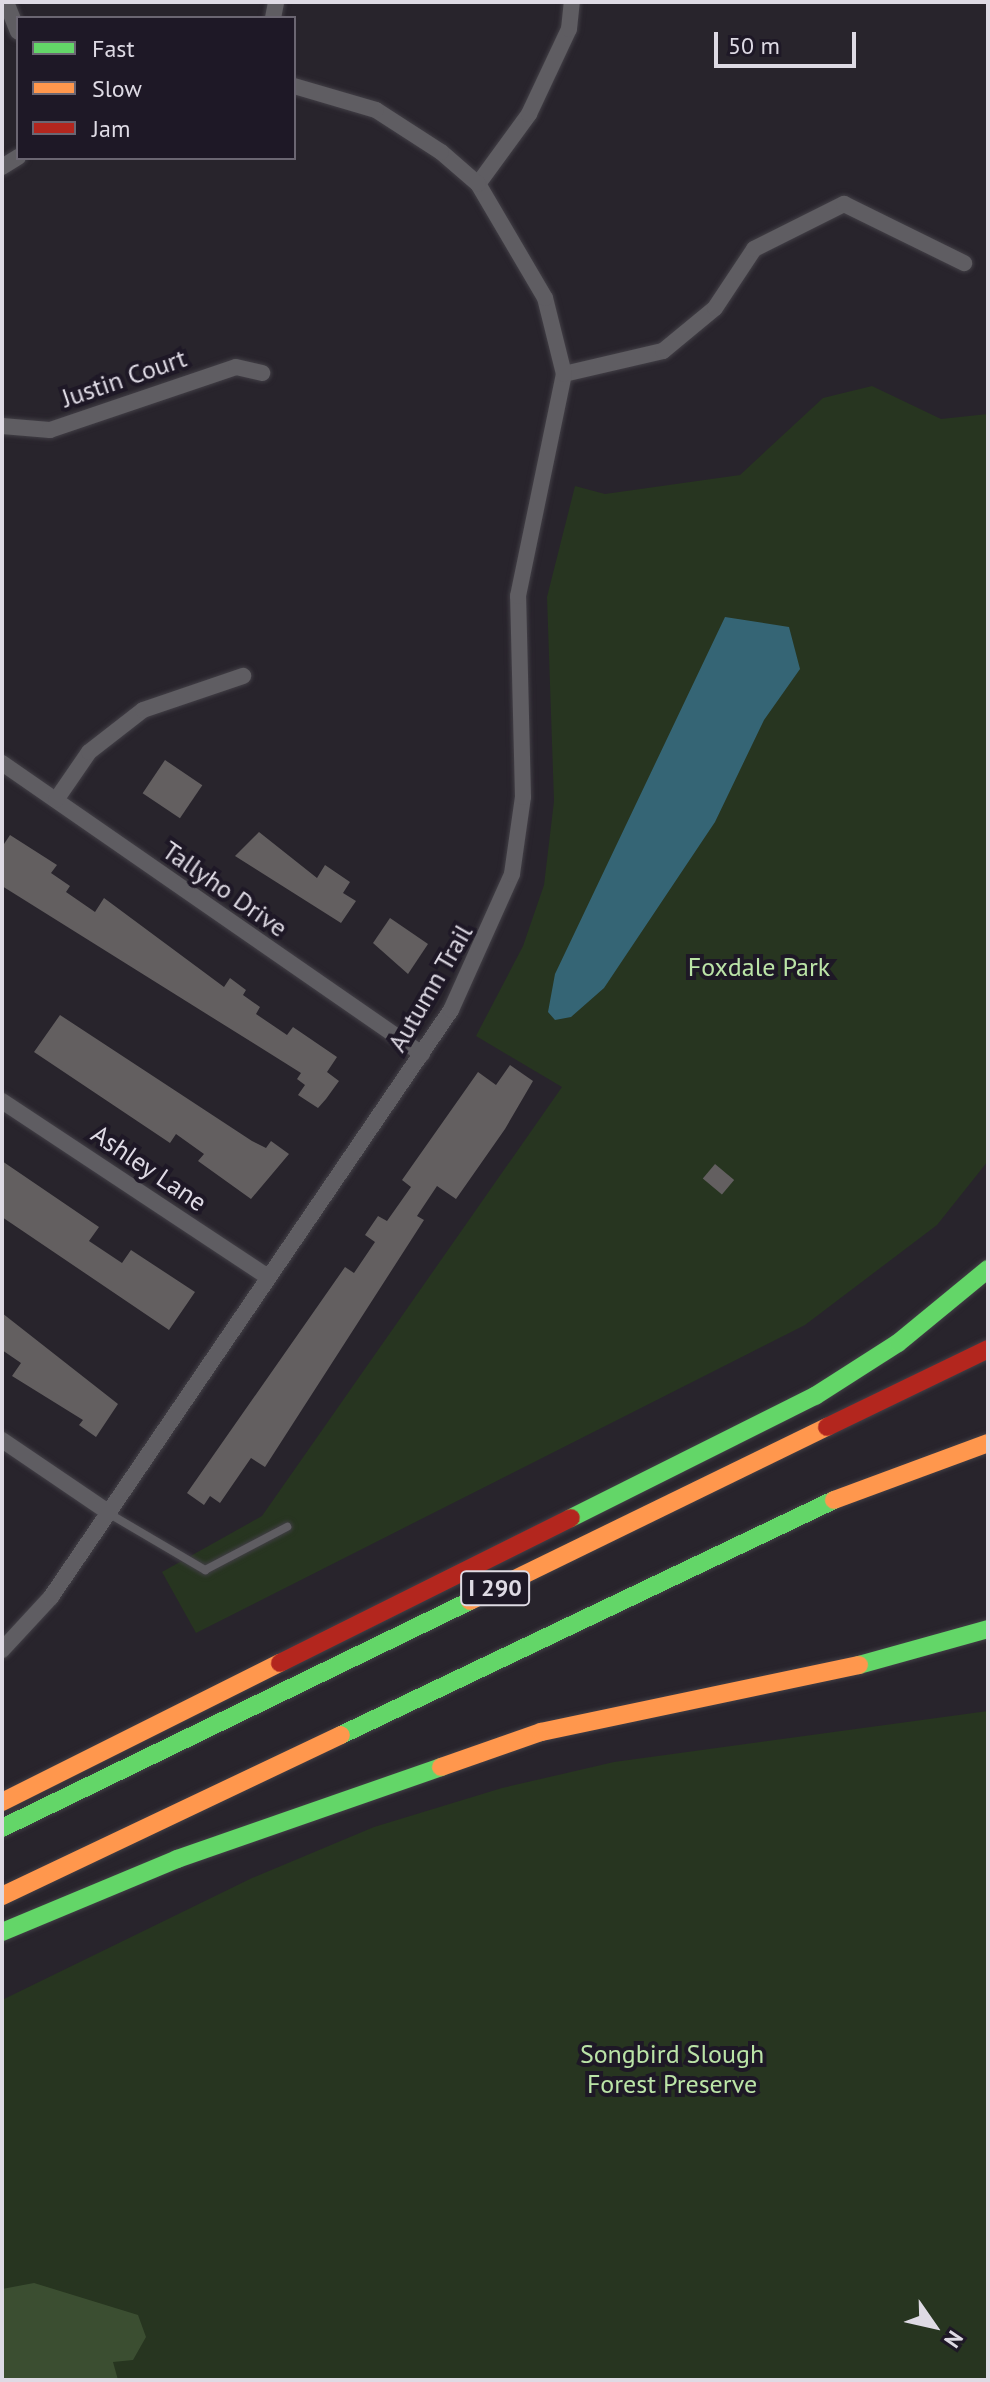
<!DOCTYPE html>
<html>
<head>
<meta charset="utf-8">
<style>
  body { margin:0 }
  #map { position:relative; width:990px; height:2382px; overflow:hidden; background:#28242c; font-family:"PT Sans",sans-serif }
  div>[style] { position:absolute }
  .green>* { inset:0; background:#273520 }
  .forest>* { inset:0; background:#3b4e31 }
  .water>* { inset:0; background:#356575 }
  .building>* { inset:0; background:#635f60; transform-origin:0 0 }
  .roads { filter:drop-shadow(0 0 2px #423f46) drop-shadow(0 0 2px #423f46) }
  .lane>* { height:8px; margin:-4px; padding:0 4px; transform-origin:4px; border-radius:4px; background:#5f5d62 }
  .street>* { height:16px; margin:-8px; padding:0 8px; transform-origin:8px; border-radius:8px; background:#5f5d62 }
  .fast>* { height:18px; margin:-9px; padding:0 9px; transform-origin:9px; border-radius:9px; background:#63d668 }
  .slow>* { height:18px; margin:-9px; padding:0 9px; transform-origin:9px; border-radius:9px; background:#ff974d }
  .jam>* { height:18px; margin:-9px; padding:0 9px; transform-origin:9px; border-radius:9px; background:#b3261e }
  span { translate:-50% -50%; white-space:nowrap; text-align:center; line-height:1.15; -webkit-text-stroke:8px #1e1826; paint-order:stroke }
  .shield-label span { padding:2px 6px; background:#1e1826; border:2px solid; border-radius:6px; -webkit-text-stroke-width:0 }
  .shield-label { font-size:24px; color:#dedae4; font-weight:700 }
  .street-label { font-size:26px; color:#dedae4 }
  .park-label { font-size:26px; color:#bbe4a7 }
  .frame { position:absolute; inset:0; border:4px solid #dedae4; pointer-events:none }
  .legend { position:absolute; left:16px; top:16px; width:280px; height:144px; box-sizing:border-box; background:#1e1826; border:2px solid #6b6672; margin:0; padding:10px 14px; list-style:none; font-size:24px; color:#dedae4 }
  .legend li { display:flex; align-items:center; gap:16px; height:40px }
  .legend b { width:40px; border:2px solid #6b6672 }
  .north { position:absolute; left:894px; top:2286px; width:80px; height:80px; -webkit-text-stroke:6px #1e1826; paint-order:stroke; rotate:124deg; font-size:22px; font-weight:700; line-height:32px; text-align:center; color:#dedae4 }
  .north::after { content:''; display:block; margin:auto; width:28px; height:36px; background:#dedae4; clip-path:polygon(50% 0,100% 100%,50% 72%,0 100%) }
  .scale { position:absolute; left:714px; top:32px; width:142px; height:36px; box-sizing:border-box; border:4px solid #dedae4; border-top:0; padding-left:10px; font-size:24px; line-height:28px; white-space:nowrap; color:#dedae4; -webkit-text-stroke:6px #1e1826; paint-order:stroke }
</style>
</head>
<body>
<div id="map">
  <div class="green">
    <i style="clip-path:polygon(872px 386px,941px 419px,988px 414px,988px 1161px,937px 1225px,805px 1325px,196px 1633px,162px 1572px,262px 1516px,562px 1087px,476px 1036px,523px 946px,544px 885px,554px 801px,547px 597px,575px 486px,605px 494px,740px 475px,823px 398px)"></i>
    <i style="clip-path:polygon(988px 1711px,988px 2380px,2px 2380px,2px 2000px,252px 1878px,374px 1827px,502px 1788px,614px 1762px)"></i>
  </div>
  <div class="forest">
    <i style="clip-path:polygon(34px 2283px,138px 2315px,146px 2337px,133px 2360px,113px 2362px,118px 2380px,2px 2380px,2px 2289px)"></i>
  </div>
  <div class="water">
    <i style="clip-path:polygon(725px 617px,789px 627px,800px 669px,764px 720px,715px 822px,604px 988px,571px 1017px,555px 1020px,548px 1012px,555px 974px)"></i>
  </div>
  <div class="building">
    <i style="left:165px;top:760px;width:45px;height:40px;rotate:34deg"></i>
    <i style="clip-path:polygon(259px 832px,317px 878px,325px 865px,350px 882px,343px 893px,356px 901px,341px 923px,235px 856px)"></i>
    <i style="clip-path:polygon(10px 835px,57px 865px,51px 873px,70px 886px,66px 892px,95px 912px,104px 898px,224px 987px,230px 978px,246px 990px,243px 995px,260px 1007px,256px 1014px,287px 1035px,293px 1027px,337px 1057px,327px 1072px,339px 1081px,326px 1099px,318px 1108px,298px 1095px,305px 1085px,297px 1079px,301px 1073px,2px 886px,2px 847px)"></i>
    <i style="clip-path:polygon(390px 918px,428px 944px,408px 974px,373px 943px)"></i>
    <i style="clip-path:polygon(60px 1015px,252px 1141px,266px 1148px,271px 1141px,289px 1154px,251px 1199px,198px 1161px,204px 1154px,176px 1134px,170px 1143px,34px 1052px)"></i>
    <i style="clip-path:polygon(510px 1065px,533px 1081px,505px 1129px,456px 1199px,437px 1186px,417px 1216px,424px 1220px,265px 1467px,251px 1458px,220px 1503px,210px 1496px,204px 1505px,187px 1493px,345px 1267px,354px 1273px,375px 1242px,365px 1235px,378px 1216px,387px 1221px,411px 1187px,402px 1180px,478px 1072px,496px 1085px)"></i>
    <i style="clip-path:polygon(2px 1161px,99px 1227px,89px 1241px,122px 1263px,131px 1250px,195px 1292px,169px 1330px,2px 1217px)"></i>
    <i style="left:715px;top:1164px;width:25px;height:19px;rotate:40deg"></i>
    <i style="clip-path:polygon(2px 1313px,118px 1404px,96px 1437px,79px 1425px,83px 1420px,12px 1376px,21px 1363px,2px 1350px)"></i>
  </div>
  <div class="roads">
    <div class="lane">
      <i style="left:108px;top:1513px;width:113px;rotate:30.4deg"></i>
      <i style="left:205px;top:1570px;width:93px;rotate:-27.7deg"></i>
    </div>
    <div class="street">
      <i style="left:6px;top:2px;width:32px;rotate:68deg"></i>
      <i style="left:273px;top:18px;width:16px;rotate:-79deg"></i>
      <i style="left:2px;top:167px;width:19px;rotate:-32deg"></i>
      <i style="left:478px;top:184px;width:87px;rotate:-53.9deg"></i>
      <i style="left:529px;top:114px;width:94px;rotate:-64.8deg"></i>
      <i style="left:569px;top:29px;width:27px;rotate:-84deg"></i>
      <i style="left:564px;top:374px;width:102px;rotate:-13.1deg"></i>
      <i style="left:663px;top:351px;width:67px;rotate:-39.6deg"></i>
      <i style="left:715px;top:308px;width:71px;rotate:-56.5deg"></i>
      <i style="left:754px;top:249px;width:101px;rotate:-26.6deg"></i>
      <i style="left:844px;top:204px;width:134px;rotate:26.2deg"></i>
      <i style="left:2px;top:426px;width:48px;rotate:4.8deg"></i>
      <i style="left:50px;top:430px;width:196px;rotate:-18.7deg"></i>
      <i style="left:236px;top:367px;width:27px;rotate:13deg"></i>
      <i style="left:2px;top:763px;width:511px;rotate:34.72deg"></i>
      <i style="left:56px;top:800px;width:58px;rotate:-55.5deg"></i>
      <i style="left:89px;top:752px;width:68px;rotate:-37.9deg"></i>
      <i style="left:143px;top:710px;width:106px;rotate:-18.8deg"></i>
      <i style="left:2px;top:1101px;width:319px;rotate:33.5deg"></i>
      <i style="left:2px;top:1440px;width:128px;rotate:34.2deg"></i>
      <i style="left:2px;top:1650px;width:72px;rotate:-47.2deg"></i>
      <i style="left:51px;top:1597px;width:710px;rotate:-55.73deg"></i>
      <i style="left:451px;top:1010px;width:149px;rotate:-65.8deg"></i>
      <i style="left:512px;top:874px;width:78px;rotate:-81.9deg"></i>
      <i style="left:523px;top:797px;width:201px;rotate:-91.4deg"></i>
      <i style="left:518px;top:596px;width:227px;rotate:-78.3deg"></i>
      <i style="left:564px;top:374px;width:78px;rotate:-104deg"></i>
      <i style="left:545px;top:298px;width:132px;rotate:-120.4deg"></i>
      <i style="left:478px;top:184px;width:49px;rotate:-139.1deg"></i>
      <i style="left:441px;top:152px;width:77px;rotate:-147.1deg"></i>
      <i style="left:376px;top:110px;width:85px;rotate:-163.7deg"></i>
    </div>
    <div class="fast">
      <i style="left:571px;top:1518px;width:273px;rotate:-26.6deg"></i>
      <i style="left:815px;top:1396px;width:98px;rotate:-32.6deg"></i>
      <i style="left:898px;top:1343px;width:117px;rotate:-39.4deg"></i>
      <i style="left:859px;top:1665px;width:134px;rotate:-15.6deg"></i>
      <i style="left:341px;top:1735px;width:546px;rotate:-25.49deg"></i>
      <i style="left:2px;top:1828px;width:520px;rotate:-25.88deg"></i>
      <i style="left:2px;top:1932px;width:190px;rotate:-22.6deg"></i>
      <i style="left:177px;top:1859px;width:280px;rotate:-19.2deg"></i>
    </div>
    <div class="slow">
      <i style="left:834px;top:1500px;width:164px;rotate:-20.3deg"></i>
      <i style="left:470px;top:1601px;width:397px;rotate:-26deg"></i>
      <i style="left:441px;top:1767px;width:106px;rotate:-19.3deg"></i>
      <i style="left:541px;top:1732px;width:325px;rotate:-11.9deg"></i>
      <i style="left:2px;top:1802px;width:311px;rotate:-26.6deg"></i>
      <i style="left:2px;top:1896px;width:375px;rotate:-25.4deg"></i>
    </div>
    <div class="jam">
      <i style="left:827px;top:1427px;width:179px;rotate:-25.8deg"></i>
      <i style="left:280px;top:1663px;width:325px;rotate:-26.5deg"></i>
    </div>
  </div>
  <div class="shield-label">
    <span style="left:495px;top:1588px">I 290</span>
  </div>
  <div class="street-label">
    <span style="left:124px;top:378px;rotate:-19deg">Justin Court</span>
    <span style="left:225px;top:889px;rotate:35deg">Tallyho Drive</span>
    <span style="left:430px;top:988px;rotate:-60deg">Autumn Trail</span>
    <span style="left:149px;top:1168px;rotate:34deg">Ashley Lane</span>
  </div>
  <div class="park-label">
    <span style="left:759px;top:967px">Foxdale Park</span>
    <span style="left:672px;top:2069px">Songbird Slough<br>Forest Preserve</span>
  </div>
  <div class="frame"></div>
  <ul class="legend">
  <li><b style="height:10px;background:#63d668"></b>Fast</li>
  <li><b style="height:10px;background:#ff974d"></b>Slow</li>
  <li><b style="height:10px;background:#b3261e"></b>Jam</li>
  </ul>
  <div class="north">N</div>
  <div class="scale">50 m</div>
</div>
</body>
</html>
